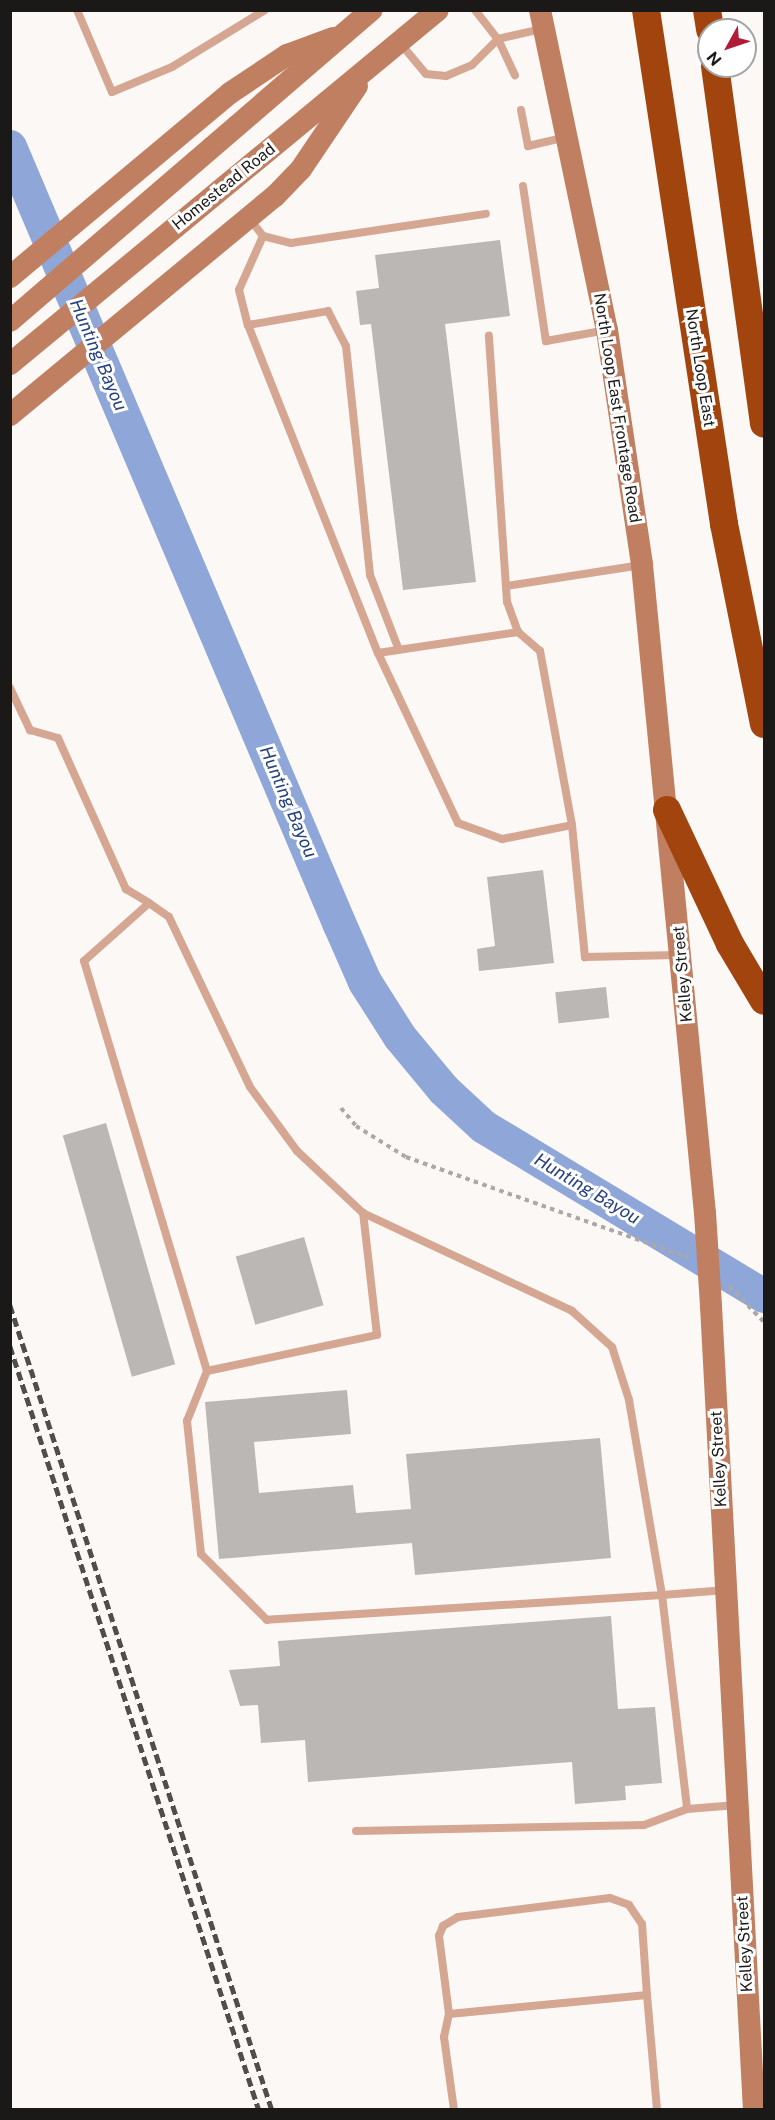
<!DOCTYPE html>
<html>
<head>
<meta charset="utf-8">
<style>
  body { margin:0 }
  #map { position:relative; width:775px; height:2120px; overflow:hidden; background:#fcf8f5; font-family:"Public Sans",sans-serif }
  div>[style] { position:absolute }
  .river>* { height:34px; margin:-17px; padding:0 17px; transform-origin:17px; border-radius:17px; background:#8fa7d8 }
  .building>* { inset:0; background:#bbb7b4; transform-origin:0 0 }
  .path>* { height:4px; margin-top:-2px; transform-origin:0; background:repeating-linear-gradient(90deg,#aba8a6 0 4.5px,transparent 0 9px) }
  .lane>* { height:8px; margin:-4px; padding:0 4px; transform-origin:4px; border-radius:4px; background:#d5a793 }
  .secondary>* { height:22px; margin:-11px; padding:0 11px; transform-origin:11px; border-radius:11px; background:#c17f61 }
  .highway>* { height:28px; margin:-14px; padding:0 14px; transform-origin:14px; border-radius:14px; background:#a1440e }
  .rail>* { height:4.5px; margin-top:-2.25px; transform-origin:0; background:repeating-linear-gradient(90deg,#504e4c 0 9px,transparent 0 13.5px) }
  .secondary-bridge>* { height:22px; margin:-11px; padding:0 11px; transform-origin:11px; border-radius:11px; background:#c17f61 }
  span { translate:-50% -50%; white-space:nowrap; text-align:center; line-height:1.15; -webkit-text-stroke:6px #fff; paint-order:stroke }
  .street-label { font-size:16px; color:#1b1918 }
  .water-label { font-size:18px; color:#27427e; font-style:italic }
  .frame { position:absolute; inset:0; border:12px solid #1b1918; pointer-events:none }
  .north { position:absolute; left:697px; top:18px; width:60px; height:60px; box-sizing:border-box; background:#fff; border:2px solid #a4a3a3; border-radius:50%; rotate:230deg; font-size:16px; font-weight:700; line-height:24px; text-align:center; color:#1b1918 }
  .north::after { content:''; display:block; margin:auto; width:21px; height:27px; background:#b01c38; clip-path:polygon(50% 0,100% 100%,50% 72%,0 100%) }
</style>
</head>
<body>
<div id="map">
  <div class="river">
    <i style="left:10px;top:147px;width:845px;rotate:67.02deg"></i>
    <i style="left:340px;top:925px;width:62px;rotate:66.3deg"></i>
    <i style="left:365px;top:982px;width:65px;rotate:57.5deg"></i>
    <i style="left:400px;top:1037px;width:69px;rotate:50.3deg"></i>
    <i style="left:444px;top:1090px;width:54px;rotate:42.8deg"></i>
    <i style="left:484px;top:1127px;width:327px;rotate:31.1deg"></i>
  </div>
  <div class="building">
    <i style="clip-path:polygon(500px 240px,510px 316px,445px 324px,476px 582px,403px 590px,371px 324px,360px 325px,356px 291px,379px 288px,375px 255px)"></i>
    <i style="clip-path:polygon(543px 870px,554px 963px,479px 971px,477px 949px,495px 946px,487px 877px)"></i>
    <i style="left:606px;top:987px;width:31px;height:51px;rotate:84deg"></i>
    <i style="left:106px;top:1123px;width:251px;height:45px;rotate:74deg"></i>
    <i style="left:304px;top:1237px;width:71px;height:71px;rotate:74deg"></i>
    <i style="clip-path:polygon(347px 1390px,351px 1434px,254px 1442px,259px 1493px,353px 1485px,356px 1513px,411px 1509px,406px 1454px,600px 1438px,611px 1558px,415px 1575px,412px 1543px,219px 1559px,205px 1402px)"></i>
    <i style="clip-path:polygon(611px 1616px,618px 1709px,655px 1707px,662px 1783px,625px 1786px,626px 1800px,575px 1804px,572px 1762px,308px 1782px,305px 1740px,261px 1743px,258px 1705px,240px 1706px,229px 1670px,280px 1666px,278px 1641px)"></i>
  </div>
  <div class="path">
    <i style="left:341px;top:1108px;width:23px;rotate:50deg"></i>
    <i style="left:356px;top:1126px;width:59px;rotate:31.8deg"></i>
    <i style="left:406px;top:1157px;width:300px;rotate:19.6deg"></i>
    <i style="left:729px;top:1286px;width:50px;rotate:45.8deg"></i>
  </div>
  <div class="lane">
    <i style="left:77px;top:10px;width:89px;rotate:66.9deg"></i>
    <i style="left:112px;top:92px;width:65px;rotate:-22.6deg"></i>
    <i style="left:172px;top:67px;width:109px;rotate:-31.5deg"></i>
    <i style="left:475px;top:10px;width:37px;rotate:52deg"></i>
    <i style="left:498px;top:39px;width:40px;rotate:65deg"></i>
    <i style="left:400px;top:43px;width:40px;rotate:50deg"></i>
    <i style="left:426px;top:74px;width:20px;rotate:6deg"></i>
    <i style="left:446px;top:76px;width:28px;rotate:-23deg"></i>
    <i style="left:472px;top:65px;width:37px;rotate:-45deg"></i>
    <i style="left:498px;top:39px;width:44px;rotate:-13.1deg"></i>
    <i style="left:521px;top:110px;width:37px;rotate:79deg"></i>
    <i style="left:528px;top:146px;width:37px;rotate:-13deg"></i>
    <i style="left:523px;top:186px;width:157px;rotate:81.6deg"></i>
    <i style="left:546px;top:341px;width:62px;rotate:-10.2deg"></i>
    <i style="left:249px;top:218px;width:23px;rotate:52deg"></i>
    <i style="left:263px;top:236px;width:59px;rotate:114deg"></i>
    <i style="left:239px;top:290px;width:36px;rotate:76deg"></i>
    <i style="left:248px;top:325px;width:353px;rotate:68.4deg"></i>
    <i style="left:378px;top:653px;width:188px;rotate:64.8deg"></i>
    <i style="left:458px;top:823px;width:47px;rotate:20deg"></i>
    <i style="left:502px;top:839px;width:71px;rotate:-11.3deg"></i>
    <i style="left:572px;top:825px;width:177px;rotate:-100.4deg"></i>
    <i style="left:540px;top:651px;width:29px;rotate:-139deg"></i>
    <i style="left:518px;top:632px;width:32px;rotate:-110deg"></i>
    <i style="left:507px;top:602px;width:267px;rotate:-93.9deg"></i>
    <i style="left:263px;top:236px;width:29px;rotate:14deg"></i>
    <i style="left:291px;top:243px;width:197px;rotate:-8.5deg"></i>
    <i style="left:248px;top:325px;width:81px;rotate:-9.9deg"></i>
    <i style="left:328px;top:311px;width:39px;rotate:63deg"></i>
    <i style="left:346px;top:346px;width:230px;rotate:84deg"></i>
    <i style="left:370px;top:575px;width:80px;rotate:68.9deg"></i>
    <i style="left:506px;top:586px;width:137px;rotate:-8.8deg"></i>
    <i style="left:378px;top:653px;width:142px;rotate:-8.5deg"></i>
    <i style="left:10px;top:688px;width:47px;rotate:64.5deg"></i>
    <i style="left:30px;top:730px;width:29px;rotate:16deg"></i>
    <i style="left:58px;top:738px;width:166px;rotate:65.8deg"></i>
    <i style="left:126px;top:889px;width:27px;rotate:31deg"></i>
    <i style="left:149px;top:903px;width:24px;rotate:35deg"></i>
    <i style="left:169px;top:917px;width:188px;rotate:64.5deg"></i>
    <i style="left:250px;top:1087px;width:79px;rotate:53.7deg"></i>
    <i style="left:297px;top:1151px;width:91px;rotate:43.2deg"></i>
    <i style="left:363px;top:1213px;width:231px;rotate:25.1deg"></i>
    <i style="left:572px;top:1311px;width:54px;rotate:42deg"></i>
    <i style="left:612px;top:1347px;width:56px;rotate:72.2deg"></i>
    <i style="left:629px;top:1400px;width:198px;rotate:80.4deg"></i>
    <i style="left:662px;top:1595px;width:396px;rotate:176.4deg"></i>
    <i style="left:267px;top:1620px;width:93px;rotate:-135deg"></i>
    <i style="left:201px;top:1554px;width:134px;rotate:-96deg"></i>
    <i style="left:187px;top:1421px;width:54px;rotate:-68.2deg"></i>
    <i style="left:207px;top:1371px;width:428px;rotate:-106.7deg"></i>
    <i style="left:84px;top:961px;width:87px;rotate:-41.7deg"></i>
    <i style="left:572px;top:825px;width:133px;rotate:84.4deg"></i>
    <i style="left:585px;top:957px;width:92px;rotate:-1.2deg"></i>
    <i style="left:207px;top:1371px;width:174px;rotate:-12deg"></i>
    <i style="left:377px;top:1335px;width:123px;rotate:-96.5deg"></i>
    <i style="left:726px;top:1590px;width:64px;rotate:175.5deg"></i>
    <i style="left:662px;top:1595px;width:215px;rotate:83.3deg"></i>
    <i style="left:687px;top:1809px;width:50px;rotate:-4.6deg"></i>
    <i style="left:356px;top:1831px;width:288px;rotate:-1.2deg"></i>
    <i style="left:644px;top:1825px;width:46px;rotate:-20.4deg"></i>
    <i style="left:449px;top:2014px;width:79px;rotate:-97.3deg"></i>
    <i style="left:439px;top:1936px;width:11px;rotate:-68deg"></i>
    <i style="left:443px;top:1926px;width:17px;rotate:-31deg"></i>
    <i style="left:458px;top:1917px;width:153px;rotate:-7.1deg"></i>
    <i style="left:610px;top:1898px;width:20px;rotate:20deg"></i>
    <i style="left:629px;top:1905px;width:23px;rotate:56deg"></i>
    <i style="left:642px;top:1924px;width:71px;rotate:86deg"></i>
    <i style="left:454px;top:2110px;width:74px;rotate:-97.8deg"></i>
    <i style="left:444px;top:2037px;width:24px;rotate:-78deg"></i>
    <i style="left:449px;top:2014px;width:199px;rotate:-5.5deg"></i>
    <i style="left:647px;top:1995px;width:115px;rotate:85deg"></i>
  </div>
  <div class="secondary">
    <i style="left:540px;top:10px;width:327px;rotate:78.2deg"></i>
    <i style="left:607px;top:330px;width:238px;rotate:81.5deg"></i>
    <i style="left:642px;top:565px;width:651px;rotate:84.45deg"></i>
    <i style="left:10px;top:277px;width:287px;rotate:-39.9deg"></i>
    <i style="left:230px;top:93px;width:69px;rotate:-33.7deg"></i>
    <i style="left:287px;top:55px;width:49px;rotate:-20.3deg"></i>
    <i style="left:10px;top:321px;width:477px;rotate:-40.7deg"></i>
    <i style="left:10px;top:364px;width:555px;rotate:-39.59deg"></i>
    <i style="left:10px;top:415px;width:344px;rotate:-39.6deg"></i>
    <i style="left:275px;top:196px;width:37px;rotate:-46deg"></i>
    <i style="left:301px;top:169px;width:100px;rotate:-56deg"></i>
    <i style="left:711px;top:1306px;width:805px;rotate:86.94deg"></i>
  </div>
  <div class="highway">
    <i style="left:646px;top:10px;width:520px;rotate:81.37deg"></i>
    <i style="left:724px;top:524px;width:204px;rotate:78.7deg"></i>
    <i style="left:707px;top:10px;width:20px;rotate:81deg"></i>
    <i style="left:715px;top:66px;width:361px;rotate:82.2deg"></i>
    <i style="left:667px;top:810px;width:148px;rotate:64.8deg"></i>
    <i style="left:730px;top:944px;width:66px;rotate:59.2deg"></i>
  </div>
  <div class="rail">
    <i style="left:10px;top:1305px;width:847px;rotate:71.97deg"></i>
    <i style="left:10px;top:1346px;width:804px;rotate:71.95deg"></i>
  </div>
  <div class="secondary-bridge">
    <i style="left:705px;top:1213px;width:93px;rotate:86.3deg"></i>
  </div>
  <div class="street-label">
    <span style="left:224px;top:187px;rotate:-39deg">Homestead Road</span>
    <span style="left:700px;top:368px;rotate:81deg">North Loop East</span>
    <span style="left:617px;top:408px;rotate:81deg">North Loop East Frontage Road</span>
    <span style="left:683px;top:974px;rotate:-95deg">Kelley Street</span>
    <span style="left:719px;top:1459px;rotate:-93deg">Kelley Street</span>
    <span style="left:745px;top:1944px;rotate:-93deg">Kelley Street</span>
  </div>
  <div class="water-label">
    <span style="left:98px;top:355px;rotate:67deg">Hunting Bayou</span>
    <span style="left:288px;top:802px;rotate:67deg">Hunting Bayou</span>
    <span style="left:587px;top:1189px;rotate:31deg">Hunting Bayou</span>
  </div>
  <div class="frame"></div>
  <div class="north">N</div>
</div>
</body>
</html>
